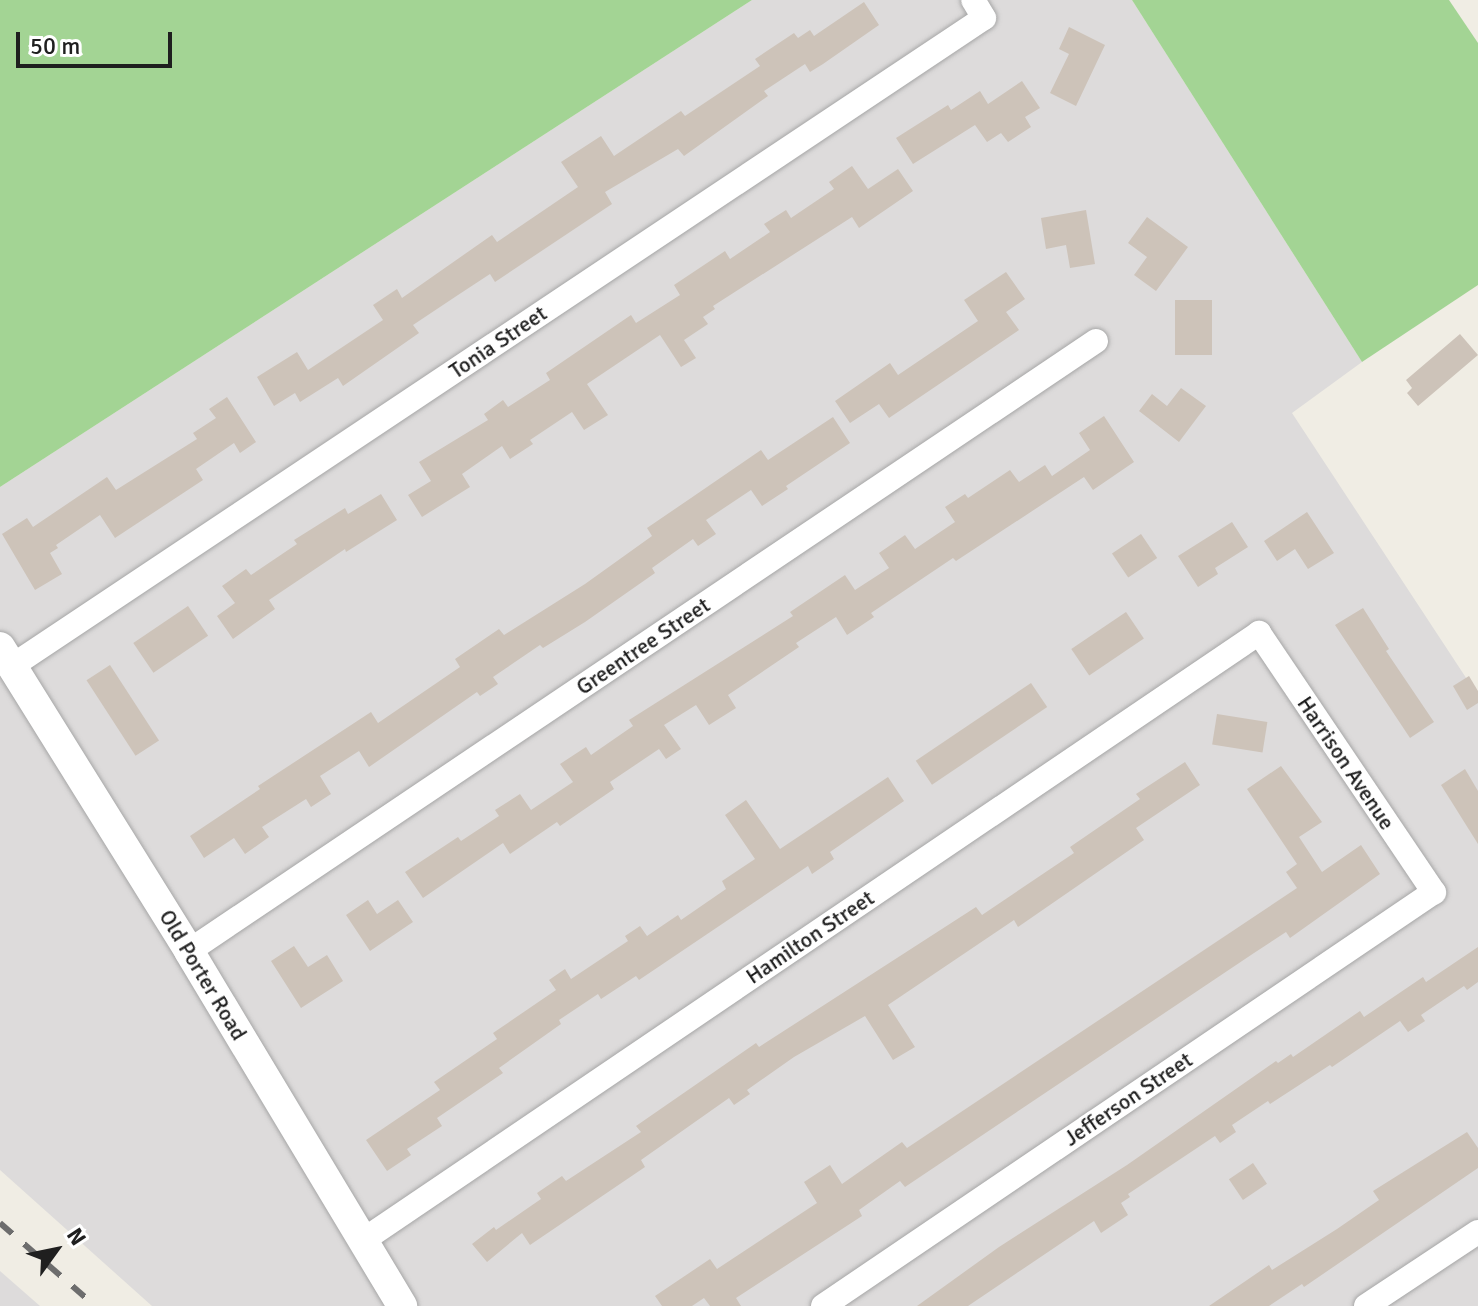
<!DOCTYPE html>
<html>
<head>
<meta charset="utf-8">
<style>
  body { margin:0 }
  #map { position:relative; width:1478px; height:1306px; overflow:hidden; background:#f0ede4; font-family:Signika,sans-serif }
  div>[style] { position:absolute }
  .residential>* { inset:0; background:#dddbdb }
  .forest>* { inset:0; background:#a3d494 }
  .building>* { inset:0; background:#cdc3b9; transform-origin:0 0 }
  .roads { filter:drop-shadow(0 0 2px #a6a6a6) drop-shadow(0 0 2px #a6a6a6) }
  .minor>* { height:24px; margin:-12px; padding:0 12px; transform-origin:12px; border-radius:12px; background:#fff }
  .tertiary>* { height:30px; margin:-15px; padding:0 15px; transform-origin:15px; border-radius:15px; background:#fff }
  .rail>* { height:6px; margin-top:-3px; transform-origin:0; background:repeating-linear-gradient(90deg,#6d6d6d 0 16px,transparent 0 32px) }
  span { translate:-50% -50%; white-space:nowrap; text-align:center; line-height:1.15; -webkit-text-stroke:6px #fff; paint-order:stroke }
  .street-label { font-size:22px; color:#1f1f1f }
  .north { position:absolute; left:16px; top:1210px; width:80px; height:80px; -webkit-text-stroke:6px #fff; paint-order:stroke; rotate:57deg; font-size:22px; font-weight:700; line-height:32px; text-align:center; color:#1f1f1f }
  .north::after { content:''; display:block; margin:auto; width:28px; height:36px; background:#1f1f1f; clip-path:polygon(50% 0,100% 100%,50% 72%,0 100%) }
  .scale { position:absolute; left:16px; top:32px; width:156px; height:36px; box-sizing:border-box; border:4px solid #1f1f1f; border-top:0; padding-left:10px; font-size:24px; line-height:28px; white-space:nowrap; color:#1f1f1f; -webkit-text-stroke:6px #fff; paint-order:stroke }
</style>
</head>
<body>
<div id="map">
  <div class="residential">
    <i style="clip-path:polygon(752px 0,1132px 0,1362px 362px,1292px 413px,1478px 696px,1478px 1306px,152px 1306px,0 1170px,0 487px)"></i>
    <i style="clip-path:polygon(0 1271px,40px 1306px,0 1306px)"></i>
  </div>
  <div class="forest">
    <i style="clip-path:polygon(0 0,752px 0,0 487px)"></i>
    <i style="clip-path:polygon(1132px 0,1449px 0,1478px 43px,1478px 285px,1362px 362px)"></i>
  </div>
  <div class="building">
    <i style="clip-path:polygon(864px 2px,879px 25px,823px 64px,810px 72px,805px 64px,764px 91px,768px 96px,684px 156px,678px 149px,605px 192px,612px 204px,495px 282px,490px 274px,458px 295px,413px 325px,419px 333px,343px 386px,338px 378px,300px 402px,295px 393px,274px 406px,257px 377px,297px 352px,308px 370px,383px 320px,373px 305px,397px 289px,402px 298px,492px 235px,497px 242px,578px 187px,561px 162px,601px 136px,614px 156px,681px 111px,685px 116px,760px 66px,755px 59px,794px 33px,798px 38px,810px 30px,814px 36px)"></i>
    <i style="clip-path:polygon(1069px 27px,1105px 45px,1076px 106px,1050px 93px,1069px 54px,1059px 49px)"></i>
    <i style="clip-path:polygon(1022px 81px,1040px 108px,1025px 117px,1031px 127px,1008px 142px,1001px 133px,987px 142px,975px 125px,913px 164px,896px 138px,948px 105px,951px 110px,980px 91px,988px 104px)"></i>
    <i style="clip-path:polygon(852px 166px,868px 189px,898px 169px,913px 191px,859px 228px,852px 217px,713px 306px,715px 309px,703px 317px,708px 324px,684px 340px,696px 358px,681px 367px,660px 335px,587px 384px,608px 415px,584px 430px,572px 412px,530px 440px,533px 444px,510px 459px,502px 446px,462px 474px,470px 487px,422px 517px,408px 495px,431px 481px,419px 462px,488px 420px,484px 414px,503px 400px,508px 407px,550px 380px,546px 373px,631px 315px,636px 323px,680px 295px,674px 285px,725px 251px,730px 259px,770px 232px,764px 224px,786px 210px,791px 218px,834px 189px,829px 182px)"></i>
    <i style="clip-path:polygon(1086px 210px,1095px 264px,1070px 268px,1066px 245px,1046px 249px,1041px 218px)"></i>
    <i style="clip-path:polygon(1147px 217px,1188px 247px,1156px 291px,1134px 275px,1147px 257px,1128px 243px)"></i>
    <i style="clip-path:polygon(1006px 272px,1025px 299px,1006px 312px,1019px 330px,889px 418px,879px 404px,850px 423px,835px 401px,890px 363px,898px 375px,978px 321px,964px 300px)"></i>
    <i style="left:1175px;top:300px;width:37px;height:55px"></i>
    <i style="clip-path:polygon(1460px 334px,1478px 355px,1418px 406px,1407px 393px,1412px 388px,1406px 380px)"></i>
    <i style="clip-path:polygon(1181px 388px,1206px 406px,1179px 442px,1139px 411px,1152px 394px,1167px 406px)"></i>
    <i style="clip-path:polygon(227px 397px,256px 442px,240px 453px,234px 443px,196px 469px,203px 480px,115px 538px,100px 515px,56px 545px,58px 548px,50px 553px,62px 574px,35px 590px,2px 534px,27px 518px,33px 527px,107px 477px,116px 490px,197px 439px,193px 433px,216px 418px,209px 409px)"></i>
    <i style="clip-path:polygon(1104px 416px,1134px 462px,1093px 490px,1084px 477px,956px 561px,953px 558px,871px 613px,874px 617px,847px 635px,836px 617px,796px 643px,799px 647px,728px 695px,736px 708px,709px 725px,696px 705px,664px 725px,681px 749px,666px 759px,659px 749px,610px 782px,614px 789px,560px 826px,557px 822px,510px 854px,503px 843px,423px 898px,405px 872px,458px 837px,461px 841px,499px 816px,495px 810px,520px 794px,531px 810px,573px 782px,560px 764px,586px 747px,591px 755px,633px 726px,629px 720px,793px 616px,790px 612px,845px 575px,855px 590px,889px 568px,879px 553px,905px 535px,915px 549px,955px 522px,945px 507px,965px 494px,968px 498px,1010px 470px,1019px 482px,1045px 465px,1052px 476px,1090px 450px,1079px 433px)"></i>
    <i style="clip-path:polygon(833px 417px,850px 443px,786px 486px,788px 489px,762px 506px,751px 490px,706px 520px,716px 534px,698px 546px,693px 539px,652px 568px,655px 573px,585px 622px,543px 648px,540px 645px,493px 677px,498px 684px,480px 696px,477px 692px,369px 767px,359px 751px,320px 776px,331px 794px,311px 807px,306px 799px,262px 827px,269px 837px,245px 854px,234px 838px,204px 858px,190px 836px,260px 789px,258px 786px,371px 712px,378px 723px,460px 667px,455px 659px,499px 629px,504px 635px,585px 584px,652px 536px,647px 528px,691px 498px,761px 450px,768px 460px)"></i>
    <i style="clip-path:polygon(381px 494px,397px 520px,346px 552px,345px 549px,269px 600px,275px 609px,233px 639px,217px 616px,235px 603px,222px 586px,246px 569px,251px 575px,297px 544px,294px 540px,345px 508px,348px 514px)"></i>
    <i style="clip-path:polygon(1307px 512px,1334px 553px,1308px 569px,1295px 549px,1277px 561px,1264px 541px)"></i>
    <i style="clip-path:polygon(1232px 522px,1248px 547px,1215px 568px,1218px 574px,1198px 587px,1178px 556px)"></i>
    <i style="left:1141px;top:534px;width:29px;height:35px;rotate:56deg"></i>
    <i style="left:188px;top:606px;width:36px;height:66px;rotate:56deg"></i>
    <i style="clip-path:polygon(1363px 608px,1389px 649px,1386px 651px,1434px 722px,1410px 738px,1335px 625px)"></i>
    <i style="left:1126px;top:612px;width:32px;height:66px;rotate:56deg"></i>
    <i style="left:110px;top:665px;width:90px;height:28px;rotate:57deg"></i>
    <i style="clip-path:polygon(1469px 676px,1478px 691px,1478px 703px,1467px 710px,1453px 686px)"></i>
    <i style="left:1031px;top:683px;width:29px;height:139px;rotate:56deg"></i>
    <i style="left:1217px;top:714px;width:51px;height:31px;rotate:9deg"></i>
    <i style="clip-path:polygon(1185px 762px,1200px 785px,1136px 828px,1144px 840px,1018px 927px,1014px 920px,888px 1005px,915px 1047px,893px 1060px,865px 1016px,794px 1057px,747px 1090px,750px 1094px,734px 1105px,729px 1098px,641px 1160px,645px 1167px,530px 1245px,522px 1233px,487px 1262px,472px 1244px,494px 1227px,496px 1230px,541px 1199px,537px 1193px,562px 1176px,566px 1181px,641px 1132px,636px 1126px,756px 1043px,759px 1047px,976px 907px,982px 915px,1074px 853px,1070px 847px,1140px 799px,1136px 794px)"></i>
    <i style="clip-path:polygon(1281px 766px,1322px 822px,1299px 837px,1322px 872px,1361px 845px,1380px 874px,1290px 938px,1286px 932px,1254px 953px,905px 1187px,900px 1181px,859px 1210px,862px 1216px,736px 1298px,741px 1306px,710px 1306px,704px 1298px,692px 1306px,662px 1306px,655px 1296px,710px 1259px,717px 1269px,817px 1203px,804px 1182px,830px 1165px,842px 1184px,902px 1142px,907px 1148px,1297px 888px,1286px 872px,1297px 864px,1247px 789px)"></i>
    <i style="clip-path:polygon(1465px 769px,1478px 791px,1478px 844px,1441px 785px)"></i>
    <i style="clip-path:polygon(888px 777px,904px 801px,830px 852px,834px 859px,812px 874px,808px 866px,639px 980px,636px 976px,601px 999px,598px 994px,559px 1020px,561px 1024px,499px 1068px,503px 1073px,437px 1118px,442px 1126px,407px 1149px,411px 1155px,387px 1171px,366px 1140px,440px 1090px,434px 1082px,497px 1039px,493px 1033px,556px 990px,549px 980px,565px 969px,571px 979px,628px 941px,625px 936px,640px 926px,647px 936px,678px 915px,681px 920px,726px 889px,722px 881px,755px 859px,725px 815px,746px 800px,780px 849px)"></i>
    <i style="clip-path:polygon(368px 900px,377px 914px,398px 900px,413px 922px,370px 951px,346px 915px)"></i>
    <i style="clip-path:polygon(294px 946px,308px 967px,327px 955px,343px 981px,301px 1008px,271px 961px)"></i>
    <i style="clip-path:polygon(1478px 947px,1478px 982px,1467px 990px,1464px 986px,1421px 1015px,1425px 1021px,1408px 1032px,1400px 1021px,1332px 1067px,1330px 1065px,1270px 1104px,1268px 1101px,1232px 1125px,1236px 1132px,1220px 1143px,1215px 1136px,1128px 1194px,1130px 1197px,1121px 1203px,1128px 1215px,1101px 1233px,1094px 1221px,968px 1306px,917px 1306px,999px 1247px,1127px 1165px,1276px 1061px,1278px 1063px,1291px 1054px,1293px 1057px,1360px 1011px,1364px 1017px,1423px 977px,1426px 982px)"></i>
    <i style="clip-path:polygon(1467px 1132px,1478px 1148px,1478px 1168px,1304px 1287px,1302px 1284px,1269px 1306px,1209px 1306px,1269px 1265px,1272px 1270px,1337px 1229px,1379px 1200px,1373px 1191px)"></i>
    <i style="left:1253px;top:1163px;width:25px;height:29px;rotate:56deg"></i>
  </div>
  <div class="roads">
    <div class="minor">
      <i style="left:12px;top:666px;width:1168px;rotate:-33.69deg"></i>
      <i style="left:984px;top:18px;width:21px;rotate:-121deg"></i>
      <i style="left:189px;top:951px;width:1093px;rotate:-33.92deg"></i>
      <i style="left:362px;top:1241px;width:1084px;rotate:-34.13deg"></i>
      <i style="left:1259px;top:633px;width:313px;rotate:56deg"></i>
      <i style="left:1434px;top:892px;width:738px;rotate:145.88deg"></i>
      <i style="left:1366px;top:1306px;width:134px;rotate:-33.5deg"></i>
    </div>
    <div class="tertiary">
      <i style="left:0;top:647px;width:358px;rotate:58.1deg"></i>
      <i style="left:189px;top:951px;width:414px;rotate:59deg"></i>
    </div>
  </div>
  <div class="rail">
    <i style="left:0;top:1223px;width:126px;rotate:41.1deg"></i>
  </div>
  <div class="street-label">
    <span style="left:498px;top:342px;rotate:-34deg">Tonia Street</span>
    <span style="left:643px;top:646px;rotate:-34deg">Greentree Street</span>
    <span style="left:1346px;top:763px;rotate:56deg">Harrison Avenue</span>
    <span style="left:810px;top:937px;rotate:-34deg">Hamilton Street</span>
    <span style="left:203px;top:975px;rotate:59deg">Old Porter Road</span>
    <span style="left:1128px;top:1099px;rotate:-34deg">Jefferson Street</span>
  </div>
  <div class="north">N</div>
  <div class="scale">50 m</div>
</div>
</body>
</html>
